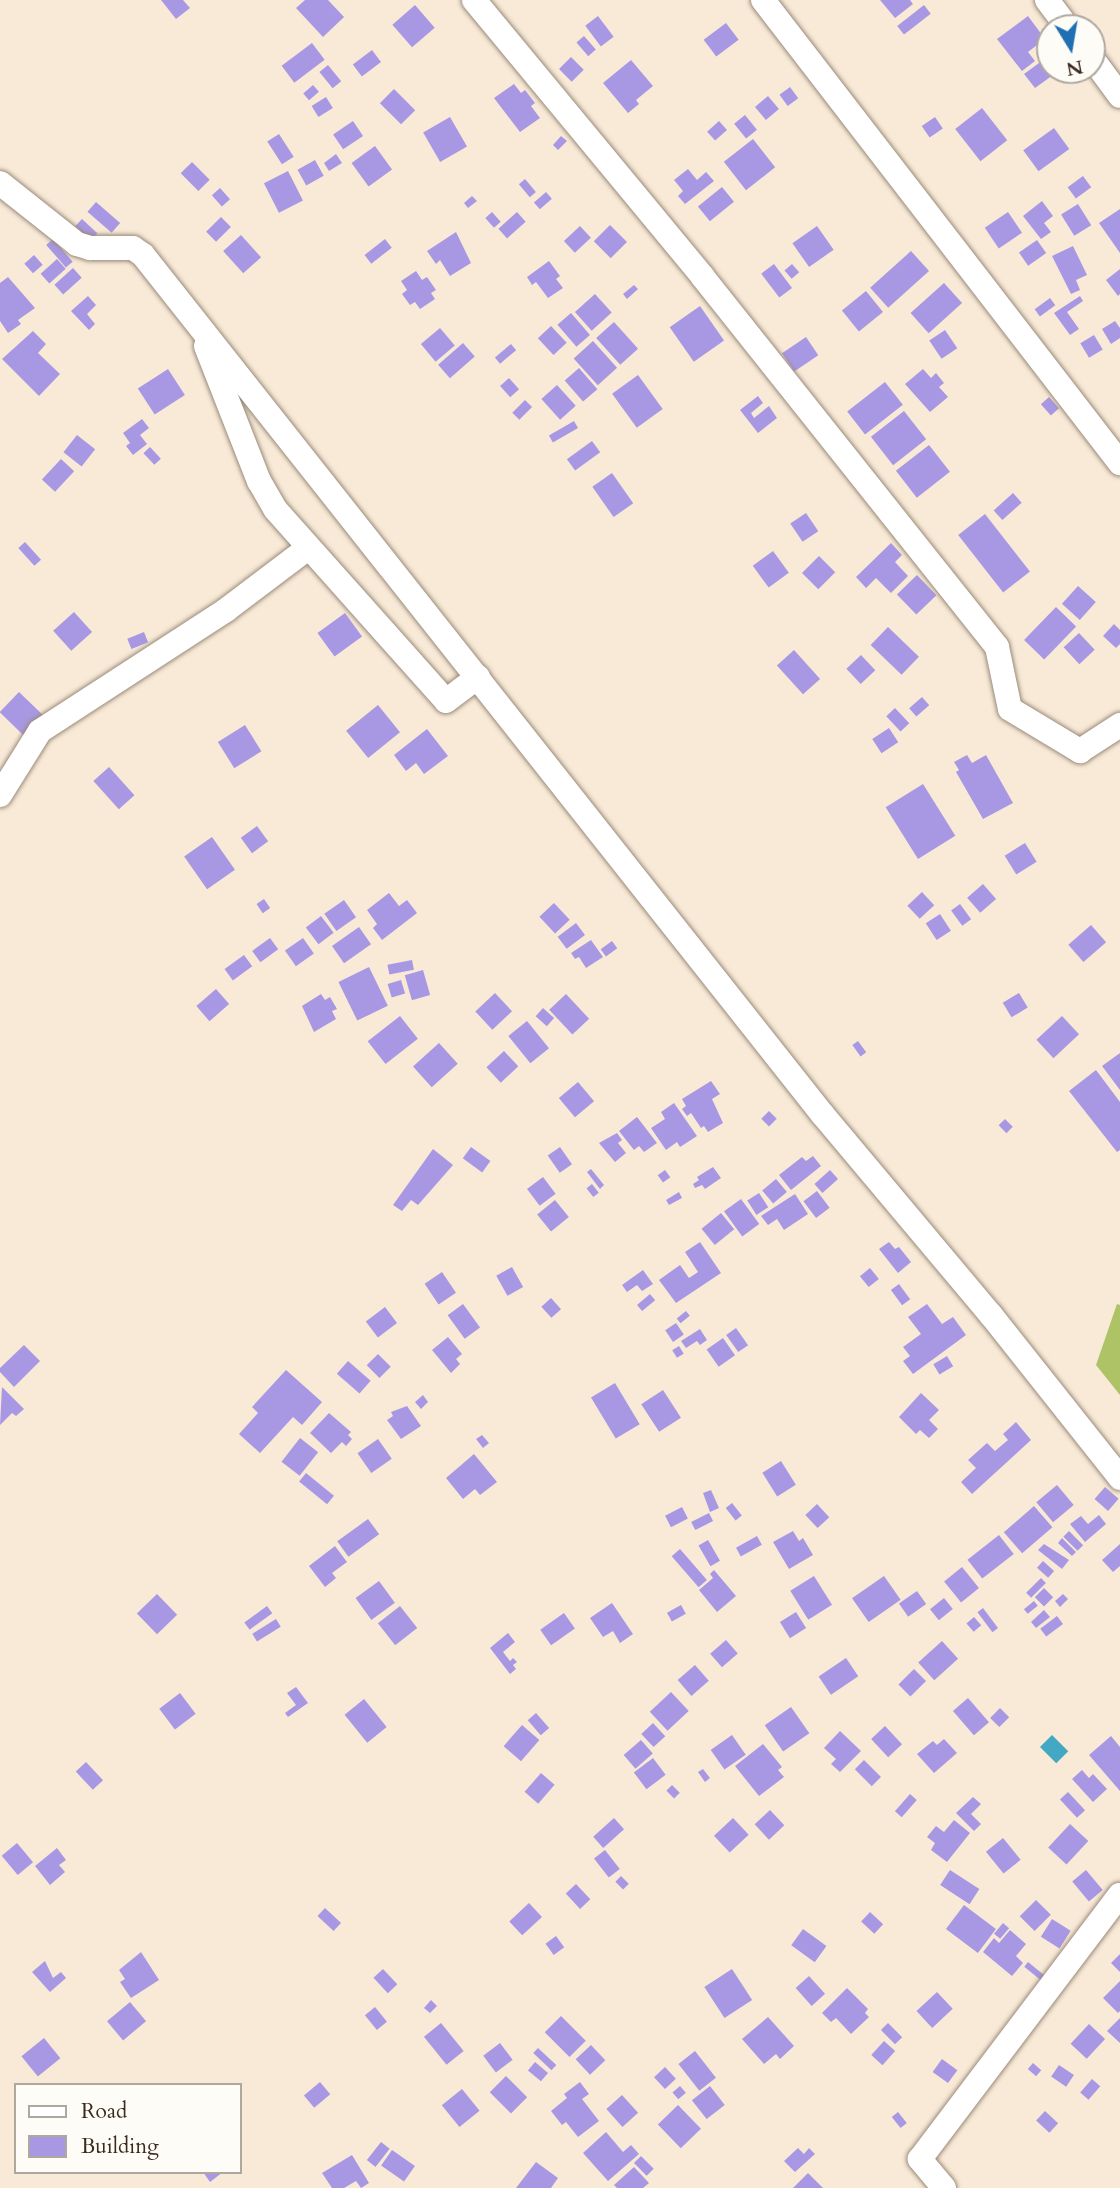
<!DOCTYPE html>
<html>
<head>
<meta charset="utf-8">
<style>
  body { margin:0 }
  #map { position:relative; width:1120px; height:2188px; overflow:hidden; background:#f8ead7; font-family:Cardo,serif }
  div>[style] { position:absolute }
  .green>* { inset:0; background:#aec266 }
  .water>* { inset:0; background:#43a8c3; transform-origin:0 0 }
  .building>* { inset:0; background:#a898e3; transform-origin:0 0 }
  .roads { filter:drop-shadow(0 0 2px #9a8a7a) drop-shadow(0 0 2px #9a8a7a) }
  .minor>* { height:24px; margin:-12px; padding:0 12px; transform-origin:12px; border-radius:12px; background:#fff }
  span { translate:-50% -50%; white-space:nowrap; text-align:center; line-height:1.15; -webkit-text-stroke:7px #fdfcf7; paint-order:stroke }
  .legend { position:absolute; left:14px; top:2083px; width:228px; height:91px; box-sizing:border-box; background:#fdfcf7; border:2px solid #afa8a0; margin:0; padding:9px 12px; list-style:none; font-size:21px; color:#3b2a1e }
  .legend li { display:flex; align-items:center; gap:14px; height:35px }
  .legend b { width:35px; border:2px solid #afa8a0 }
  .north { position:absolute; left:1036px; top:14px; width:70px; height:70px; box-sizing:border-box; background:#fdfcf7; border:2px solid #afa8a0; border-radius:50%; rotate:169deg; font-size:19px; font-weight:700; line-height:28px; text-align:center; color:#3b2a1e }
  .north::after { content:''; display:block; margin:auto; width:24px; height:32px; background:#1f6fb2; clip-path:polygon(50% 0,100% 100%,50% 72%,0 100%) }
</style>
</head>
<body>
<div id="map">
  <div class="green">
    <i style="clip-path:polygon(1117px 1304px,1120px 1305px,1120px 1395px,1096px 1365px)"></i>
  </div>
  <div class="water">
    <i style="left:1052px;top:1735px;width:23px;height:17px;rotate:45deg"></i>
  </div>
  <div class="building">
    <i style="clip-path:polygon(161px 0,183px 0,190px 8px,176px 19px)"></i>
    <i style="clip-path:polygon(305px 0,328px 0,344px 17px,323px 37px,296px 8px)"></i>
    <i style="clip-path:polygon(880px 0,910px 0,913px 4px,895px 18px)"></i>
    <i style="left:415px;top:5px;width:30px;height:30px;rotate:49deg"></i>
    <i style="left:924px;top:5px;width:11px;height:34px;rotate:52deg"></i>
    <i style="left:598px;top:16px;width:26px;height:16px;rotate:53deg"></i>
    <i style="clip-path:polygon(1028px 16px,1045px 39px,1028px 52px,1035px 61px,1022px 71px,997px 39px)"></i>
    <i style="left:726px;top:23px;width:21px;height:28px;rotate:53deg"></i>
    <i style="left:584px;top:36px;width:18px;height:10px;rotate:49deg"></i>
    <i style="left:312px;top:43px;width:21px;height:38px;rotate:53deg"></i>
    <i style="left:372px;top:50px;width:15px;height:24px;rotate:53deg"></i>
    <i style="clip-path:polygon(1050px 55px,1050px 70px,1060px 70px,1035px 88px,1024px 74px)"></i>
    <i style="left:571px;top:57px;width:18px;height:17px;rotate:45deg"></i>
    <i style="clip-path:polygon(631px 60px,653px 86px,636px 100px,639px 104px,628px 113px,603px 83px)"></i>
    <i style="left:328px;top:65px;width:21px;height:11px;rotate:51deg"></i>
    <i style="clip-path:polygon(514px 84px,521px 93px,525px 90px,535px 103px,531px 106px,540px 118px,520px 132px,494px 98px)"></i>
    <i style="left:313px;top:85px;width:9px;height:13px;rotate:49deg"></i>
    <i style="left:790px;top:87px;width:14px;height:13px;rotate:54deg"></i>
    <i style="left:394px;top:89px;width:30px;height:20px;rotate:45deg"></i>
    <i style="left:768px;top:96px;width:17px;height:17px;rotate:50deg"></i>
    <i style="left:326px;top:97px;width:13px;height:17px;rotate:58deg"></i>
    <i style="left:982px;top:108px;width:41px;height:34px;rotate:52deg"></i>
    <i style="left:745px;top:115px;width:19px;height:14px;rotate:51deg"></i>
    <i style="left:450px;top:117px;width:34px;height:31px;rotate:60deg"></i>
    <i style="left:935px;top:117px;width:14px;height:16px;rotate:56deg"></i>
    <i style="left:353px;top:121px;width:18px;height:24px;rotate:56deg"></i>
    <i style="left:719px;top:121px;width:12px;height:16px;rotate:48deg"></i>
    <i style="left:1054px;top:128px;width:26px;height:38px;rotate:54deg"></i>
    <i style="left:279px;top:134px;width:27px;height:14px;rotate:57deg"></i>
    <i style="clip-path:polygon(561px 136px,567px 141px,558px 150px,553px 145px)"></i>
    <i style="left:753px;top:139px;width:36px;height:37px;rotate:52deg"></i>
    <i style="left:375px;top:146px;width:29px;height:29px;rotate:54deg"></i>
    <i style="clip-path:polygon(336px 154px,342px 163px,329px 171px,324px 163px)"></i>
    <i style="left:315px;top:160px;width:18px;height:20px;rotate:61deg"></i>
    <i style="left:192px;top:162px;width:25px;height:16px;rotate:45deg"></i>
    <i style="clip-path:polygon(688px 169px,697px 180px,706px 172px,714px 181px,685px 204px,678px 196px,683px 191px,674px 180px)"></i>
    <i style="left:288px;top:171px;width:33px;height:27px;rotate:63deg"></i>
    <i style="left:1083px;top:176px;width:14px;height:19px;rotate:54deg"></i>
    <i style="left:525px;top:179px;width:17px;height:8px;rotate:50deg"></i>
    <i style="left:722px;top:187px;width:19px;height:31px;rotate:51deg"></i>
    <i style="left:220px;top:188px;width:15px;height:11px;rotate:48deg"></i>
    <i style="left:546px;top:192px;width:9px;height:16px;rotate:49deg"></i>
    <i style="clip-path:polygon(472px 196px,477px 201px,468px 208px,464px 203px)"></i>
    <i style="clip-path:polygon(1042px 201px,1053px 216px,1044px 223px,1051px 232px,1041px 239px,1023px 216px)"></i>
    <i style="left:96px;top:202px;width:32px;height:13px;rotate:41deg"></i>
    <i style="left:1078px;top:204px;width:25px;height:20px;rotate:58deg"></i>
    <i style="clip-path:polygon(1120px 209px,1120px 253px,1099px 223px)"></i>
    <i style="left:492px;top:212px;width:13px;height:9px;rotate:48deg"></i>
    <i style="left:517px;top:212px;width:13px;height:25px;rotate:48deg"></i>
    <i style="left:1008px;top:212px;width:25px;height:28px;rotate:56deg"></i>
    <i style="left:221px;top:217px;width:14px;height:21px;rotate:45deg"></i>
    <i style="left:82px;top:219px;width:21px;height:10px;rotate:43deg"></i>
    <i style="left:610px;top:225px;width:24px;height:23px;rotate:45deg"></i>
    <i style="left:580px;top:226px;width:16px;height:22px;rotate:47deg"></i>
    <i style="left:817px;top:226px;width:29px;height:30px;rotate:55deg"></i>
    <i style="clip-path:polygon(456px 232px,471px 263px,450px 276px,440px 260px,436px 264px,427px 251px)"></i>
    <i style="left:241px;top:235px;width:30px;height:24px;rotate:48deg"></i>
    <i style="left:53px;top:239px;width:30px;height:9px;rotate:49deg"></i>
    <i style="left:385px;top:239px;width:11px;height:26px;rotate:52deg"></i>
    <i style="left:1037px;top:240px;width:16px;height:22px;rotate:55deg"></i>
    <i style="clip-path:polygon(1073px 246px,1087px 275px,1076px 280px,1080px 290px,1071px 294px,1052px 256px)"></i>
    <i style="left:911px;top:251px;width:27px;height:55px;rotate:48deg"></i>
    <i style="left:34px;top:255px;width:13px;height:13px;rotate:48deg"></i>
    <i style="left:57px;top:259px;width:13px;height:22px;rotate:48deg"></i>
    <i style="clip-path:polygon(549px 261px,560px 276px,556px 279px,563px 288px,548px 298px,536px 282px,532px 285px,527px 277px)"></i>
    <i style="left:774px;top:264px;width:30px;height:16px;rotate:53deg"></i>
    <i style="left:792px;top:264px;width:11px;height:10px;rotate:49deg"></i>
    <i style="left:73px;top:268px;width:13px;height:25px;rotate:48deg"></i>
    <i style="clip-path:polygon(1120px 269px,1120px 294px,1118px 296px,1106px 280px)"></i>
    <i style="clip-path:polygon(416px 271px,422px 280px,427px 277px,436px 290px,431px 293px,435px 299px,420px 309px,415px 302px,410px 305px,402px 294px,407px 290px,401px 281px)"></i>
    <i style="clip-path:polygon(8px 277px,35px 308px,18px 320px,21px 324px,8px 333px,0 321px,0 283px)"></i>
    <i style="left:944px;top:283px;width:27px;height:45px;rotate:48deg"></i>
    <i style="clip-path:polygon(634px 285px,638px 289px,627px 299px,623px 294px)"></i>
    <i style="left:866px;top:291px;width:27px;height:31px;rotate:51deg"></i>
    <i style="left:595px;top:294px;width:25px;height:27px;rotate:48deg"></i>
    <i style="clip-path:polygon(88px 296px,96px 305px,87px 314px,95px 324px,89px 330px,71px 311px)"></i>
    <i style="clip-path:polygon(1080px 296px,1083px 301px,1067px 312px,1079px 329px,1070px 335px,1054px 313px)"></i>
    <i style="left:1050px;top:298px;width:9px;height:19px;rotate:54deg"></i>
    <i style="left:700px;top:306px;width:42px;height:37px;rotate:55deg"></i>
    <i style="left:571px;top:313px;width:29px;height:18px;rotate:49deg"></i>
    <i style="clip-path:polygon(1115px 321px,1120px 328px,1120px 338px,1111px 344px,1102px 329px)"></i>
    <i style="left:614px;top:322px;width:36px;height:24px;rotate:48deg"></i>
    <i style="left:551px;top:326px;width:23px;height:18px;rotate:47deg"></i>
    <i style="left:440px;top:328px;width:23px;height:25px;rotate:50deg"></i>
    <i style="left:945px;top:330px;width:22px;height:19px;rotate:56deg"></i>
    <i style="clip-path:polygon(33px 331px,46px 344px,38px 353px,60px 374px,39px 396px,2px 359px)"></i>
    <i style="left:1094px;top:335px;width:17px;height:16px;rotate:59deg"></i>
    <i style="left:806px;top:337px;width:22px;height:29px;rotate:56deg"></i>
    <i style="left:593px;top:341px;width:36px;height:26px;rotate:48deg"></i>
    <i style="left:463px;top:343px;width:18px;height:33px;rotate:49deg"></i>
    <i style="left:511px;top:344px;width:8px;height:21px;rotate:50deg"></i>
    <i style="left:579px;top:368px;width:28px;height:19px;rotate:49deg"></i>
    <i style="left:168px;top:369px;width:31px;height:36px;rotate:57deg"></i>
    <i style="clip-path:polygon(923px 369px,931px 378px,936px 373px,944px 383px,939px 387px,948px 397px,930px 412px,905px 384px)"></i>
    <i style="left:638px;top:375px;width:42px;height:32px;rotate:54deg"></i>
    <i style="left:509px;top:378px;width:15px;height:12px;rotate:48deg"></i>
    <i style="left:885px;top:382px;width:29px;height:48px;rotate:52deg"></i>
    <i style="left:557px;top:385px;width:28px;height:21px;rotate:48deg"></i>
    <i style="clip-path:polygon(758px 396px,763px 403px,751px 413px,754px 418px,769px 406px,777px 418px,758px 433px,740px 410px)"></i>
    <i style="left:1049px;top:397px;width:15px;height:11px;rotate:48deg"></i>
    <i style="left:525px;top:400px;width:10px;height:18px;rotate:45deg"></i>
    <i style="left:904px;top:411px;width:36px;height:42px;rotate:52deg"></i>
    <i style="clip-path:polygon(142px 419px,149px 428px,140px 435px,147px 444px,133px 455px,126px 446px,130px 443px,123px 433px)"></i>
    <i style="left:574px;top:421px;width:8px;height:29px;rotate:60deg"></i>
    <i style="left:77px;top:435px;width:23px;height:22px;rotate:38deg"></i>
    <i style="left:592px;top:441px;width:14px;height:31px;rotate:54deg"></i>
    <i style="left:929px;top:445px;width:34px;height:42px;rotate:52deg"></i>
    <i style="left:150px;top:447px;width:16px;height:9px;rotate:47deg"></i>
    <i style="left:61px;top:459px;width:18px;height:28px;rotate:43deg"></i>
    <i style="left:612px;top:473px;width:37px;height:24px;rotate:55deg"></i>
    <i style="left:1013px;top:493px;width:13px;height:26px;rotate:48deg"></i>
    <i style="left:806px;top:513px;width:22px;height:19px;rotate:56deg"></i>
    <i style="left:985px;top:514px;width:73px;height:34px;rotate:52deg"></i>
    <i style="left:25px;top:542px;width:24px;height:9px;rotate:48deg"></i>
    <i style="clip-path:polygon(891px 543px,902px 555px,895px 562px,908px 576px,891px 593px,876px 578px,866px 588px,856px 577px)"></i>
    <i style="left:773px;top:551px;width:27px;height:25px;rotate:54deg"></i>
    <i style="left:819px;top:556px;width:23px;height:24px;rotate:45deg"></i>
    <i style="left:917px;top:575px;width:28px;height:28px;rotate:46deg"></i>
    <i style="left:1078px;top:586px;width:24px;height:24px;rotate:42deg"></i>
    <i style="left:1056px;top:607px;width:28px;height:46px;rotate:44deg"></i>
    <i style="left:74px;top:612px;width:27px;height:28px;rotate:48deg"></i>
    <i style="left:345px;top:613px;width:29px;height:34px;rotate:54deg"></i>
    <i style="clip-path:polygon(1114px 624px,1120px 630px,1120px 644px,1116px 648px,1103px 636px)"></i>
    <i style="left:888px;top:627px;width:43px;height:25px;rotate:44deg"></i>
    <i style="left:144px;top:632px;width:11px;height:18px;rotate:68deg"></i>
    <i style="left:1079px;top:633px;width:23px;height:21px;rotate:47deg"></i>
    <i style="left:794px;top:650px;width:39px;height:23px;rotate:48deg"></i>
    <i style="left:861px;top:655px;width:21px;height:20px;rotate:47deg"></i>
    <i style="left:19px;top:692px;width:35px;height:28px;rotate:44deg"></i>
    <i style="left:922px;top:697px;width:11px;height:17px;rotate:49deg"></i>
    <i style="left:378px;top:705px;width:35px;height:41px;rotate:51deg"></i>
    <i style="left:895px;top:708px;width:21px;height:12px;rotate:47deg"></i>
    <i style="left:245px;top:725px;width:31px;height:32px;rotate:58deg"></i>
    <i style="left:889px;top:728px;width:17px;height:20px;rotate:57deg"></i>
    <i style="clip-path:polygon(427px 729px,448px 756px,424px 774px,416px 763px,406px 771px,394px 755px)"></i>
    <i style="clip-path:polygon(967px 755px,972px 763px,986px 755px,1013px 803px,983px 819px,956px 772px,959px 770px,954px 762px)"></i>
    <i style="left:109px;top:767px;width:38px;height:21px;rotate:48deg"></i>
    <i style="left:923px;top:784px;width:61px;height:44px;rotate:58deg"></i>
    <i style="left:257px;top:826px;width:19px;height:20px;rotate:54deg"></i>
    <i style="left:212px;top:837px;width:40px;height:34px;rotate:55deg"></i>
    <i style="left:1025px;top:843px;width:22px;height:24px;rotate:58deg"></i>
    <i style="left:983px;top:884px;width:20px;height:21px;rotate:49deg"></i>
    <i style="left:922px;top:892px;width:18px;height:20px;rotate:47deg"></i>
    <i style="clip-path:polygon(389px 893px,399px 906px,407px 900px,417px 913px,382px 940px,373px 928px,377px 924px,367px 910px)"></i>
    <i style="left:264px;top:899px;width:11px;height:9px;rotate:56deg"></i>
    <i style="left:344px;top:900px;width:21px;height:24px;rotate:55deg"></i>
    <i style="left:554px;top:903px;width:23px;height:20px;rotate:47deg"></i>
    <i style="left:960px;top:904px;width:19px;height:11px;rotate:54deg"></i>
    <i style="left:940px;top:914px;width:20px;height:17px;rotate:57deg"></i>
    <i style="left:321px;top:916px;width:21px;height:19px;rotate:53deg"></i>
    <i style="left:576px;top:923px;width:15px;height:23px;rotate:53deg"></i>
    <i style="left:1091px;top:925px;width:23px;height:30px;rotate:49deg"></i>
    <i style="left:359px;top:927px;width:21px;height:33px;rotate:55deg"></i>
    <i style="left:270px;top:938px;width:14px;height:22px;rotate:54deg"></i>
    <i style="left:303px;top:938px;width:19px;height:22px;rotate:55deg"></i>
    <i style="clip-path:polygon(591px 940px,603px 957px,586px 968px,579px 957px,575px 959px,571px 953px)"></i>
    <i style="left:612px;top:941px;width:9px;height:14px;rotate:54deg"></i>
    <i style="left:244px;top:955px;width:14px;height:24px;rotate:54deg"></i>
    <i style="left:412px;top:960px;width:10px;height:25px;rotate:79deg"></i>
    <i style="left:369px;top:967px;width:43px;height:34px;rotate:64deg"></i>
    <i style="left:423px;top:970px;width:26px;height:19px;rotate:74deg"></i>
    <i style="left:401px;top:980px;width:14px;height:14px;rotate:73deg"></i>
    <i style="left:216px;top:989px;width:20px;height:26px;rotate:49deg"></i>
    <i style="left:495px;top:993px;width:25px;height:27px;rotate:47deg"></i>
    <i style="left:1019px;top:993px;width:17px;height:19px;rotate:59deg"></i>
    <i style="clip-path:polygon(321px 994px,325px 1000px,330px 997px,337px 1009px,332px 1011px,336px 1019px,314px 1032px,302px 1006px)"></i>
    <i style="left:566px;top:994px;width:34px;height:23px;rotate:47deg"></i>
    <i style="left:543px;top:1008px;width:15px;height:11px;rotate:42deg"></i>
    <i style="left:400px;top:1016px;width:29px;height:41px;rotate:52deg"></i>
    <i style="left:1062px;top:1016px;width:25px;height:35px;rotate:47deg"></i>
    <i style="left:527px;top:1021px;width:35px;height:24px;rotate:51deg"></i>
    <i style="left:858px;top:1041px;width:14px;height:7px;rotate:54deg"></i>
    <i style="left:439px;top:1043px;width:28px;height:35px;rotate:48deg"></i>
    <i style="left:504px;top:1051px;width:21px;height:24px;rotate:47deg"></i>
    <i style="clip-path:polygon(1120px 1053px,1120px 1090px,1102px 1066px)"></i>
    <i style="clip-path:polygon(1096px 1070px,1120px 1102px,1120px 1150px,1117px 1152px,1069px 1091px)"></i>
    <i style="clip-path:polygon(711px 1081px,720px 1094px,712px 1099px,723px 1123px,708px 1132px,704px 1126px,701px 1128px,691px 1113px,687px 1116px,682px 1109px,686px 1106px,682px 1099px)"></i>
    <i style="left:578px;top:1082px;width:25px;height:25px;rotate:50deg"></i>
    <i style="clip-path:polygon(674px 1103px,697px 1136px,680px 1147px,677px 1142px,666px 1150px,651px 1128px,665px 1119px,661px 1112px)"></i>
    <i style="left:769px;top:1111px;width:11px;height:11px;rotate:45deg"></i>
    <i style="clip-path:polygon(637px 1117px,657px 1143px,644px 1152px,639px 1146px,634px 1150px,619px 1131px)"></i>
    <i style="left:1005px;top:1119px;width:11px;height:9px;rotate:45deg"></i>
    <i style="clip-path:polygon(617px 1133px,622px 1140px,618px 1143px,626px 1153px,615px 1162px,599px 1143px)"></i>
    <i style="left:471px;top:1147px;width:24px;height:14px;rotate:36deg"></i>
    <i style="left:560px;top:1147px;width:21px;height:15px;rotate:55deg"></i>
    <i style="clip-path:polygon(433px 1149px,453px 1165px,418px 1205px,411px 1200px,402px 1211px,393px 1205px)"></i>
    <i style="clip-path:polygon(813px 1156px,821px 1166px,791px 1190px,779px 1175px,802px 1157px,806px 1161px)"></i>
    <i style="clip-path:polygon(713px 1167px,721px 1178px,705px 1189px,702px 1185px,695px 1188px,693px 1184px,699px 1180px,697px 1177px)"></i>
    <i style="clip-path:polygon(591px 1169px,604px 1185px,600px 1189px,587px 1172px)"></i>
    <i style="left:665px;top:1170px;width:9px;height:9px;rotate:54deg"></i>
    <i style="left:830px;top:1170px;width:12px;height:21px;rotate:48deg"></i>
    <i style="left:543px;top:1177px;width:21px;height:20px;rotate:53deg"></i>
    <i style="left:776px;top:1179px;width:17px;height:18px;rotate:50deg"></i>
    <i style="left:592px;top:1184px;width:11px;height:7px;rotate:52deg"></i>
    <i style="left:817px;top:1191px;width:21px;height:17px;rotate:53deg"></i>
    <i style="clip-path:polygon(679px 1192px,682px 1198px,669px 1205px,666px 1200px)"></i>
    <i style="left:759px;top:1193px;width:17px;height:14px;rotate:57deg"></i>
    <i style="clip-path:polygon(795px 1194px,808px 1214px,784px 1230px,777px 1219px,768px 1225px,761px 1216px)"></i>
    <i style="left:741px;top:1199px;width:31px;height:21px;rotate:54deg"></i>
    <i style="left:555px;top:1200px;width:22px;height:23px;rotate:51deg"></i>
    <i style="left:721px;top:1213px;width:21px;height:25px;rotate:51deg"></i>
    <i style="clip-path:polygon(700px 1242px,721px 1273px,676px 1303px,659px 1280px,680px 1265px,689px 1278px,698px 1272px,685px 1252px)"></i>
    <i style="clip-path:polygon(889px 1242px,895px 1249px,899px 1247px,911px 1262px,898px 1273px,879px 1249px)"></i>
    <i style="left:512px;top:1267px;width:23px;height:18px;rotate:61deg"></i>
    <i style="left:870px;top:1268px;width:14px;height:13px;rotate:51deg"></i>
    <i style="clip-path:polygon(643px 1270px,653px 1284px,642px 1291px,637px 1285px,627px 1292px,622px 1285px)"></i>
    <i style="left:442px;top:1272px;width:25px;height:21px;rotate:56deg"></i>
    <i style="left:899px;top:1284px;width:19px;height:10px;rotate:54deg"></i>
    <i style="left:650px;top:1294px;width:8px;height:17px;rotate:50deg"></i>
    <i style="left:551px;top:1298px;width:15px;height:13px;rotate:48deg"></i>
    <i style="left:463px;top:1304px;width:29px;height:19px;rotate:54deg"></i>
    <i style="clip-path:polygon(927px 1304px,942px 1324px,953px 1317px,966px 1335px,913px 1374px,903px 1361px,910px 1356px,903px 1347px,921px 1334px,908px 1317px)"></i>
    <i style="left:385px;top:1307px;width:20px;height:24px;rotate:53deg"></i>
    <i style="left:686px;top:1311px;width:6px;height:12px;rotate:51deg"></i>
    <i style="left:676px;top:1323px;width:14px;height:13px;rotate:56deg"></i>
    <i style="left:736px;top:1328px;width:21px;height:12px;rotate:55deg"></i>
    <i style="clip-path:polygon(700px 1329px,707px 1340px,700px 1345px,697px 1341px,686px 1348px,681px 1341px)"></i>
    <i style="clip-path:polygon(448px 1337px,462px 1354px,456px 1359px,460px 1364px,451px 1373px,432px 1350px)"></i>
    <i style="left:723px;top:1338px;width:21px;height:20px;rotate:55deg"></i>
    <i style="clip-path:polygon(24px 1345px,40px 1361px,14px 1387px,0 1372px,0 1368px)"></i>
    <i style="left:679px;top:1346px;width:9px;height:8px;rotate:58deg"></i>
    <i style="left:378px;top:1354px;width:18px;height:16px;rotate:45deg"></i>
    <i style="left:947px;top:1356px;width:12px;height:16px;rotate:59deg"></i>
    <i style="left:348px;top:1361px;width:30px;height:17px;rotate:41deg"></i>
    <i style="clip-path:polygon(286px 1370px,322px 1402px,302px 1425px,293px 1417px,260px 1453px,239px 1434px,258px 1413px,252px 1407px)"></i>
    <i style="left:615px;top:1383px;width:48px;height:28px;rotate:59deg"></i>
    <i style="clip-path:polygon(2px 1387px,24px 1409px,16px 1416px,12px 1413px,0 1425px)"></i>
    <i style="left:663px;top:1390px;width:33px;height:26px;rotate:57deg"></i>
    <i style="clip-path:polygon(921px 1393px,939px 1410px,929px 1420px,938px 1429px,929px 1438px,920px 1430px,916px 1434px,899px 1417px)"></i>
    <i style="clip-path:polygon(423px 1395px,428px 1402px,421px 1409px,415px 1402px)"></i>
    <i style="clip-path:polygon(407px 1406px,421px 1426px,401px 1439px,387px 1420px,393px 1416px,391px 1412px)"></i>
    <i style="clip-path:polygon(329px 1413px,351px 1432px,348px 1435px,352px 1439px,346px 1446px,342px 1442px,331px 1453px,310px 1433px)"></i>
    <i style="clip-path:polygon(1016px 1422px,1031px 1440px,972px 1494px,961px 1482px,976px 1468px,968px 1460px,987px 1443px,995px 1451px,1008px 1440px,1003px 1434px)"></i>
    <i style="clip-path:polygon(482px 1435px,489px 1443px,483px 1448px,476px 1439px)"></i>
    <i style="left:300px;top:1438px;width:23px;height:30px;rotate:38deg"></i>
    <i style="left:378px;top:1439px;width:24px;height:25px;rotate:55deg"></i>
    <i style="clip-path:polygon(474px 1454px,497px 1482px,480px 1495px,475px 1489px,463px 1499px,446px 1478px)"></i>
    <i style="left:781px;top:1461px;width:28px;height:22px;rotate:58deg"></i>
    <i style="left:306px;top:1473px;width:36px;height:11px;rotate:39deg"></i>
    <i style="left:1057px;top:1485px;width:26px;height:27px;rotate:50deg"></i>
    <i style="left:1105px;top:1487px;width:18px;height:16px;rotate:41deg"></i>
    <i style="clip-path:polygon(711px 1490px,719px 1508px,710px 1512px,703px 1493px)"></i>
    <i style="left:732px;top:1503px;width:16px;height:8px;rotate:52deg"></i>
    <i style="left:817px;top:1504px;width:18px;height:16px;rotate:47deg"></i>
    <i style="left:1034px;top:1506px;width:28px;height:40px;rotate:49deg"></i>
    <i style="left:682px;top:1507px;width:13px;height:19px;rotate:63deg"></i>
    <i style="left:709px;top:1513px;width:9px;height:20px;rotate:63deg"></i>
    <i style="clip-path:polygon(1099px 1515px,1106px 1524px,1085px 1542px,1070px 1524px,1081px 1516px,1088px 1524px)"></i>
    <i style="left:368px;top:1519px;width:19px;height:38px;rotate:54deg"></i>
    <i style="clip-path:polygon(793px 1531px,799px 1541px,803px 1538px,813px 1555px,789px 1569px,773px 1542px)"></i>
    <i style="left:1069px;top:1531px;width:20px;height:8px;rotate:45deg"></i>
    <i style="left:999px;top:1535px;width:24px;height:40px;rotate:52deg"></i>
    <i style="left:757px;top:1536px;width:10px;height:24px;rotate:61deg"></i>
    <i style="clip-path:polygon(1062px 1538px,1076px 1552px,1072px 1556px,1058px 1543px)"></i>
    <i style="left:708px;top:1540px;width:24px;height:11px;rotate:60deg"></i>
    <i style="clip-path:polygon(1044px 1544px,1069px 1560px,1062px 1569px,1038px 1550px)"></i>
    <i style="clip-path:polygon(1120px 1544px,1120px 1566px,1113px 1572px,1102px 1560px)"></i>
    <i style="clip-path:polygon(335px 1546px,347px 1562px,332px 1573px,336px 1578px,325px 1587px,309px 1566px)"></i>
    <i style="left:680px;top:1549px;width:41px;height:11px;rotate:49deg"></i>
    <i style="left:1043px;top:1561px;width:15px;height:9px;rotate:42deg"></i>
    <i style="left:962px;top:1567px;width:27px;height:23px;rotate:51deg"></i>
    <i style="clip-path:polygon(714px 1570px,736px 1596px,717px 1612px,699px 1590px,713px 1578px,710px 1574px)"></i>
    <i style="left:814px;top:1576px;width:34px;height:28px;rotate:58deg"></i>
    <i style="left:884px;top:1576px;width:29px;height:39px;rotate:55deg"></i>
    <i style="left:1041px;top:1578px;width:7px;height:21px;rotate:45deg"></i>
    <i style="left:379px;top:1581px;width:27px;height:29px;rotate:54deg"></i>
    <i style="left:1044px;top:1588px;width:13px;height:13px;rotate:45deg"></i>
    <i style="left:917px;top:1591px;width:16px;height:22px;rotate:55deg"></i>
    <i style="left:157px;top:1594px;width:29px;height:28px;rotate:46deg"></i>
    <i style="clip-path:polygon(1063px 1594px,1068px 1599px,1060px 1607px,1055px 1601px)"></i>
    <i style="left:944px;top:1598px;width:14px;height:18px;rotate:51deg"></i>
    <i style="left:1034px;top:1601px;width:6px;height:13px;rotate:51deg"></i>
    <i style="clip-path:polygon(612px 1603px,633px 1634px,620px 1643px,613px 1631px,603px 1637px,590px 1618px)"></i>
    <i style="left:681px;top:1605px;width:10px;height:16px;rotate:61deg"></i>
    <i style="left:267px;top:1606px;width:9px;height:28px;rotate:54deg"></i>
    <i style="left:400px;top:1606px;width:28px;height:28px;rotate:52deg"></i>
    <i style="left:983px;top:1608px;width:25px;height:7px;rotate:53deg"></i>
    <i style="clip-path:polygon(1044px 1610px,1050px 1617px,1036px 1628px,1031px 1622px)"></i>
    <i style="left:796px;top:1612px;width:19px;height:19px;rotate:58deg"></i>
    <i style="left:564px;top:1613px;width:19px;height:29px;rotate:55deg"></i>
    <i style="left:1057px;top:1616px;width:10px;height:21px;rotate:53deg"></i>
    <i style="left:974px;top:1617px;width:11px;height:10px;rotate:49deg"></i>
    <i style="left:276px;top:1619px;width:9px;height:28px;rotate:58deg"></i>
    <i style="clip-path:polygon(508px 1633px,515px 1642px,503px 1652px,510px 1661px,513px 1658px,517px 1662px,513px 1665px,516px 1669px,510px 1674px,490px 1648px)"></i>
    <i style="left:726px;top:1640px;width:18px;height:21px;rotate:49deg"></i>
    <i style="left:942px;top:1641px;width:24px;height:32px;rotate:48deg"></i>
    <i style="left:846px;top:1658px;width:22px;height:33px;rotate:56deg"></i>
    <i style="left:695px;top:1665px;width:21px;height:23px;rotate:49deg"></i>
    <i style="left:914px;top:1669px;width:17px;height:22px;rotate:45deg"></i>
    <i style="clip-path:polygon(296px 1687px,308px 1703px,288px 1717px,285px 1713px,296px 1705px,287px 1693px)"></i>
    <i style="left:671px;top:1692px;width:26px;height:29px;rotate:47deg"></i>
    <i style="left:180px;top:1693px;width:26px;height:26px;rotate:53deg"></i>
    <i style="left:968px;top:1698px;width:32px;height:20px;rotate:49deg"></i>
    <i style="left:364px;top:1699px;width:36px;height:25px;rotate:51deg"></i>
    <i style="left:791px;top:1707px;width:32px;height:32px;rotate:55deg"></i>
    <i style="left:1000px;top:1708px;width:13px;height:14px;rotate:45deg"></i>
    <i style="left:536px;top:1713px;width:20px;height:11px;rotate:49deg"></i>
    <i style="left:653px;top:1723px;width:18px;height:16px;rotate:47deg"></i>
    <i style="left:522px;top:1725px;width:23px;height:28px;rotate:41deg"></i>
    <i style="left:885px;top:1726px;width:25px;height:19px;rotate:47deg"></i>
    <i style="clip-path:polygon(840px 1731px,861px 1751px,840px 1772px,831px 1764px,836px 1759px,824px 1748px)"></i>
    <i style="left:732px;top:1735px;width:24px;height:26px;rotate:55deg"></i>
    <i style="clip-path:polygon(1111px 1736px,1120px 1747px,1120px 1791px,1089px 1755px)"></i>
    <i style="clip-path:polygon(944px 1739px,957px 1753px,934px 1773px,917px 1754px,933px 1741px,937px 1745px)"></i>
    <i style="left:641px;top:1740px;width:18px;height:23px;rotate:49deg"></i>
    <i style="clip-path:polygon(763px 1744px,782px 1767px,778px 1770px,784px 1777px,759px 1796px,735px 1766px)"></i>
    <i style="left:653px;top:1758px;width:21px;height:24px;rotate:53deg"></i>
    <i style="left:864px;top:1760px;width:24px;height:13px;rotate:45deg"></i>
    <i style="left:86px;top:1762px;width:25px;height:14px;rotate:47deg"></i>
    <i style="clip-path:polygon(703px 1769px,710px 1778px,705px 1782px,698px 1772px)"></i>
    <i style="clip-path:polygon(1082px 1770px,1089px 1778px,1093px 1774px,1107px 1789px,1093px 1802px,1072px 1779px)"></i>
    <i style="left:541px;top:1773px;width:18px;height:25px;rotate:41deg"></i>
    <i style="left:672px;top:1785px;width:11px;height:8px;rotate:45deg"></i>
    <i style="left:1068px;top:1792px;width:25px;height:11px;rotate:47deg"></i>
    <i style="left:910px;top:1794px;width:9px;height:23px;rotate:41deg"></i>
    <i style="clip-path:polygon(973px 1797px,981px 1804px,971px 1814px,981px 1824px,974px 1831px,956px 1813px)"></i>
    <i style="left:770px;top:1810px;width:21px;height:21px;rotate:47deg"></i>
    <i style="left:614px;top:1818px;width:15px;height:28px;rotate:48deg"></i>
    <i style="left:733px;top:1818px;width:23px;height:26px;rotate:47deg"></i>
    <i style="clip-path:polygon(954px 1820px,970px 1833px,947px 1862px,931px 1850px,935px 1843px,927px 1837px,936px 1826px,944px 1832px)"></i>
    <i style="left:1070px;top:1824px;width:25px;height:32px;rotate:43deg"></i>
    <i style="left:1003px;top:1838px;width:28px;height:22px;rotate:51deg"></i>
    <i style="left:17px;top:1843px;width:25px;height:20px;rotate:50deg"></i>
    <i style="clip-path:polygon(57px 1848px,66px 1860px,59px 1865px,65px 1872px,50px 1885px,35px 1866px)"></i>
    <i style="left:605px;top:1850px;width:24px;height:14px;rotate:52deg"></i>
    <i style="left:950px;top:1870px;width:35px;height:18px;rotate:33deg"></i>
    <i style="left:1086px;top:1870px;width:26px;height:18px;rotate:50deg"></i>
    <i style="left:621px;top:1876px;width:11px;height:8px;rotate:45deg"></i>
    <i style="left:576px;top:1884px;width:21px;height:14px;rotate:47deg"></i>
    <i style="left:1036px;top:1900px;width:21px;height:23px;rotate:45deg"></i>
    <i style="left:529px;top:1903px;width:19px;height:27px;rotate:47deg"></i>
    <i style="left:964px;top:1905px;width:40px;height:30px;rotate:37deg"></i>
    <i style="left:325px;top:1908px;width:22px;height:11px;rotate:43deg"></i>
    <i style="left:870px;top:1912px;width:18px;height:13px;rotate:43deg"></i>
    <i style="left:1052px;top:1919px;width:22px;height:21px;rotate:32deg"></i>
    <i style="left:1003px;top:1923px;width:8px;height:14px;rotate:40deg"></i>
    <i style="left:803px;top:1929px;width:29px;height:20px;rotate:36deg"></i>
    <i style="clip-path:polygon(1010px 1930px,1026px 1944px,1016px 1956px,1023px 1963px,1012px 1976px,983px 1952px,994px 1938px,999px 1943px)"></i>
    <i style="left:556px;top:1936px;width:14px;height:13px;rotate:54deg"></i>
    <i style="clip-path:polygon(141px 1952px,159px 1980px,131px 1998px,120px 1982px,125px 1979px,119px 1970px)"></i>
    <i style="clip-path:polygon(1120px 1954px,1120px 1972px,1111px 1963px)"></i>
    <i style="clip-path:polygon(45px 1961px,53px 1978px,61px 1972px,66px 1978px,50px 1992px,32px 1972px)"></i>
    <i style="left:1028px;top:1962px;width:21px;height:6px;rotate:39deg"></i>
    <i style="left:383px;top:1969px;width:21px;height:13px;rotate:47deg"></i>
    <i style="left:732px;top:1969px;width:37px;height:33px;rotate:57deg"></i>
    <i style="left:809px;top:1976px;width:24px;height:18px;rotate:48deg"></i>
    <i style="clip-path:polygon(1120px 1981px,1120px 2011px,1118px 2013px,1103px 1998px)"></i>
    <i style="clip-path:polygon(847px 1988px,868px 2009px,865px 2013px,869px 2017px,851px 2034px,836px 2018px,831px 2022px,822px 2013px)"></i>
    <i style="left:937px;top:1992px;width:23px;height:28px;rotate:47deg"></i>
    <i style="clip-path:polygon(431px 2000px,437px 2006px,430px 2013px,424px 2008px)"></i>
    <i style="left:130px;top:2002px;width:25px;height:30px;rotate:50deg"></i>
    <i style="left:375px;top:2007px;width:19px;height:13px;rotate:51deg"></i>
    <i style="left:561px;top:2016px;width:35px;height:23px;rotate:45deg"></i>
    <i style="clip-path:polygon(768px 2017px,794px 2046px,780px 2059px,776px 2054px,764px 2064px,742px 2039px)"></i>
    <i style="clip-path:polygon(1120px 2018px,1120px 2043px,1107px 2031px)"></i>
    <i style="left:441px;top:2023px;width:36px;height:22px;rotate:51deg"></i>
    <i style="left:888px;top:2023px;width:20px;height:10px;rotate:45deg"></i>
    <i style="left:1089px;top:2024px;width:22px;height:27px;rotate:43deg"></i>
    <i style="left:44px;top:2038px;width:26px;height:29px;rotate:51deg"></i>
    <i style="left:884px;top:2041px;width:15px;height:19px;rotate:42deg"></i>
    <i style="left:500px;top:2043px;width:21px;height:21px;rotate:53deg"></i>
    <i style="left:591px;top:2045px;width:21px;height:21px;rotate:47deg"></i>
    <i style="left:538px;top:2048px;width:25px;height:7px;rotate:43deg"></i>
    <i style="left:695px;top:2051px;width:34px;height:21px;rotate:52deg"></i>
    <i style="left:942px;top:2059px;width:19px;height:16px;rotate:36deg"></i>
    <i style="left:535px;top:2062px;width:17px;height:11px;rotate:40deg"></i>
    <i style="left:1033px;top:2063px;width:11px;height:8px;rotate:41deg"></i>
    <i style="left:1059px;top:2065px;width:18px;height:14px;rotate:34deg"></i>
    <i style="left:665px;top:2067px;width:16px;height:15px;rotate:47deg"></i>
    <i style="left:506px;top:2076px;width:30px;height:23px;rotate:45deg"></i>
    <i style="left:1092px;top:2079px;width:11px;height:18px;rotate:41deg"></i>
    <i style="left:320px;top:2082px;width:16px;height:21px;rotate:50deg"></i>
    <i style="clip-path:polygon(580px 2082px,589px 2094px,582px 2099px,599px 2121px,578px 2137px,566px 2122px,562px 2125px,551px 2111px,567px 2098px,564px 2094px)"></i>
    <i style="left:680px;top:2086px;width:9px;height:10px;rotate:49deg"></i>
    <i style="left:710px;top:2086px;width:24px;height:23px;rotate:52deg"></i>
    <i style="left:462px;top:2089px;width:28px;height:26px;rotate:51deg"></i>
    <i style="left:622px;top:2095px;width:24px;height:21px;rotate:48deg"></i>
    <i style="left:678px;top:2105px;width:33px;height:28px;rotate:46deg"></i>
    <i style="left:1045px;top:2111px;width:18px;height:13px;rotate:43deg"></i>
    <i style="left:898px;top:2112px;width:14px;height:8px;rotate:51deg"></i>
    <i style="clip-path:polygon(606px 2132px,623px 2152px,631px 2145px,639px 2154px,608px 2181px,583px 2153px)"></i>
    <i style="left:381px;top:2142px;width:11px;height:23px;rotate:38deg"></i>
    <i style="clip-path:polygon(798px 2148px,804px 2154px,809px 2148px,815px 2154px,795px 2172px,784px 2161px)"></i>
    <i style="left:392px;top:2150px;width:28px;height:19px;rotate:35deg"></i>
    <i style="clip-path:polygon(352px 2155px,369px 2183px,361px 2188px,356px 2181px,344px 2188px,332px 2188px,322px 2173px)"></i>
    <i style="left:641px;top:2156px;width:18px;height:10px;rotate:45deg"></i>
    <i style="clip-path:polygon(536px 2162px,558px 2178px,551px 2188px,516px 2188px)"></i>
    <i style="clip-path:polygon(634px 2167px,649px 2183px,643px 2188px,617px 2188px,614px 2185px)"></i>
    <i style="clip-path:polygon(203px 2172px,223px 2172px,210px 2182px)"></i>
    <i style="clip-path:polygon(808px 2173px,823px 2188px,793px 2188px)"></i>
  </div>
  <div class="roads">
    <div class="minor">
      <i style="left:474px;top:0;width:358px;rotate:50.4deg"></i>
      <i style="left:702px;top:276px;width:474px;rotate:51.5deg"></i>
      <i style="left:997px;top:647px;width:63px;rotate:78.2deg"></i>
      <i style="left:1010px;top:709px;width:82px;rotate:31deg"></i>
      <i style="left:1080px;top:751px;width:48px;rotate:-33deg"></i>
      <i style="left:763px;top:0;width:585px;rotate:52.37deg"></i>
      <i style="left:1047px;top:0;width:35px;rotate:53deg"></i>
      <i style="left:1092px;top:58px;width:47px;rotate:53.6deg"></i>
      <i style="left:0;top:183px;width:98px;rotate:38.4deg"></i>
      <i style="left:77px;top:244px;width:14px;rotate:17deg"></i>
      <i style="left:90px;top:248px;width:43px"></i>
      <i style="left:133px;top:248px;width:12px;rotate:35deg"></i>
      <i style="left:143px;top:255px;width:1096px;rotate:51.67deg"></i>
      <i style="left:823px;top:1115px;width:261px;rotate:50deg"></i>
      <i style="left:991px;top:1315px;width:208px;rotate:51.6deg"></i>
      <i style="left:206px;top:346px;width:145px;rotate:68.6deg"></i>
      <i style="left:259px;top:481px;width:32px;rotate:60deg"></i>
      <i style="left:275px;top:509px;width:257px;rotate:48.3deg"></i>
      <i style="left:446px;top:701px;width:40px;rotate:-37deg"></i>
      <i style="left:0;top:795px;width:75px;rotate:-58deg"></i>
      <i style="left:40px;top:731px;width:222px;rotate:-33deg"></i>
      <i style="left:226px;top:610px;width:103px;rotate:-37.1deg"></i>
      <i style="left:944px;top:2188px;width:38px;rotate:-130deg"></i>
      <i style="left:920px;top:2159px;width:331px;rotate:-52.9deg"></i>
    </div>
  </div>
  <ul class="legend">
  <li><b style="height:9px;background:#fff"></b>Road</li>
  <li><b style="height:19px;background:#a898e3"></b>Building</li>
  </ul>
  <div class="north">N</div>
</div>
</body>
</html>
